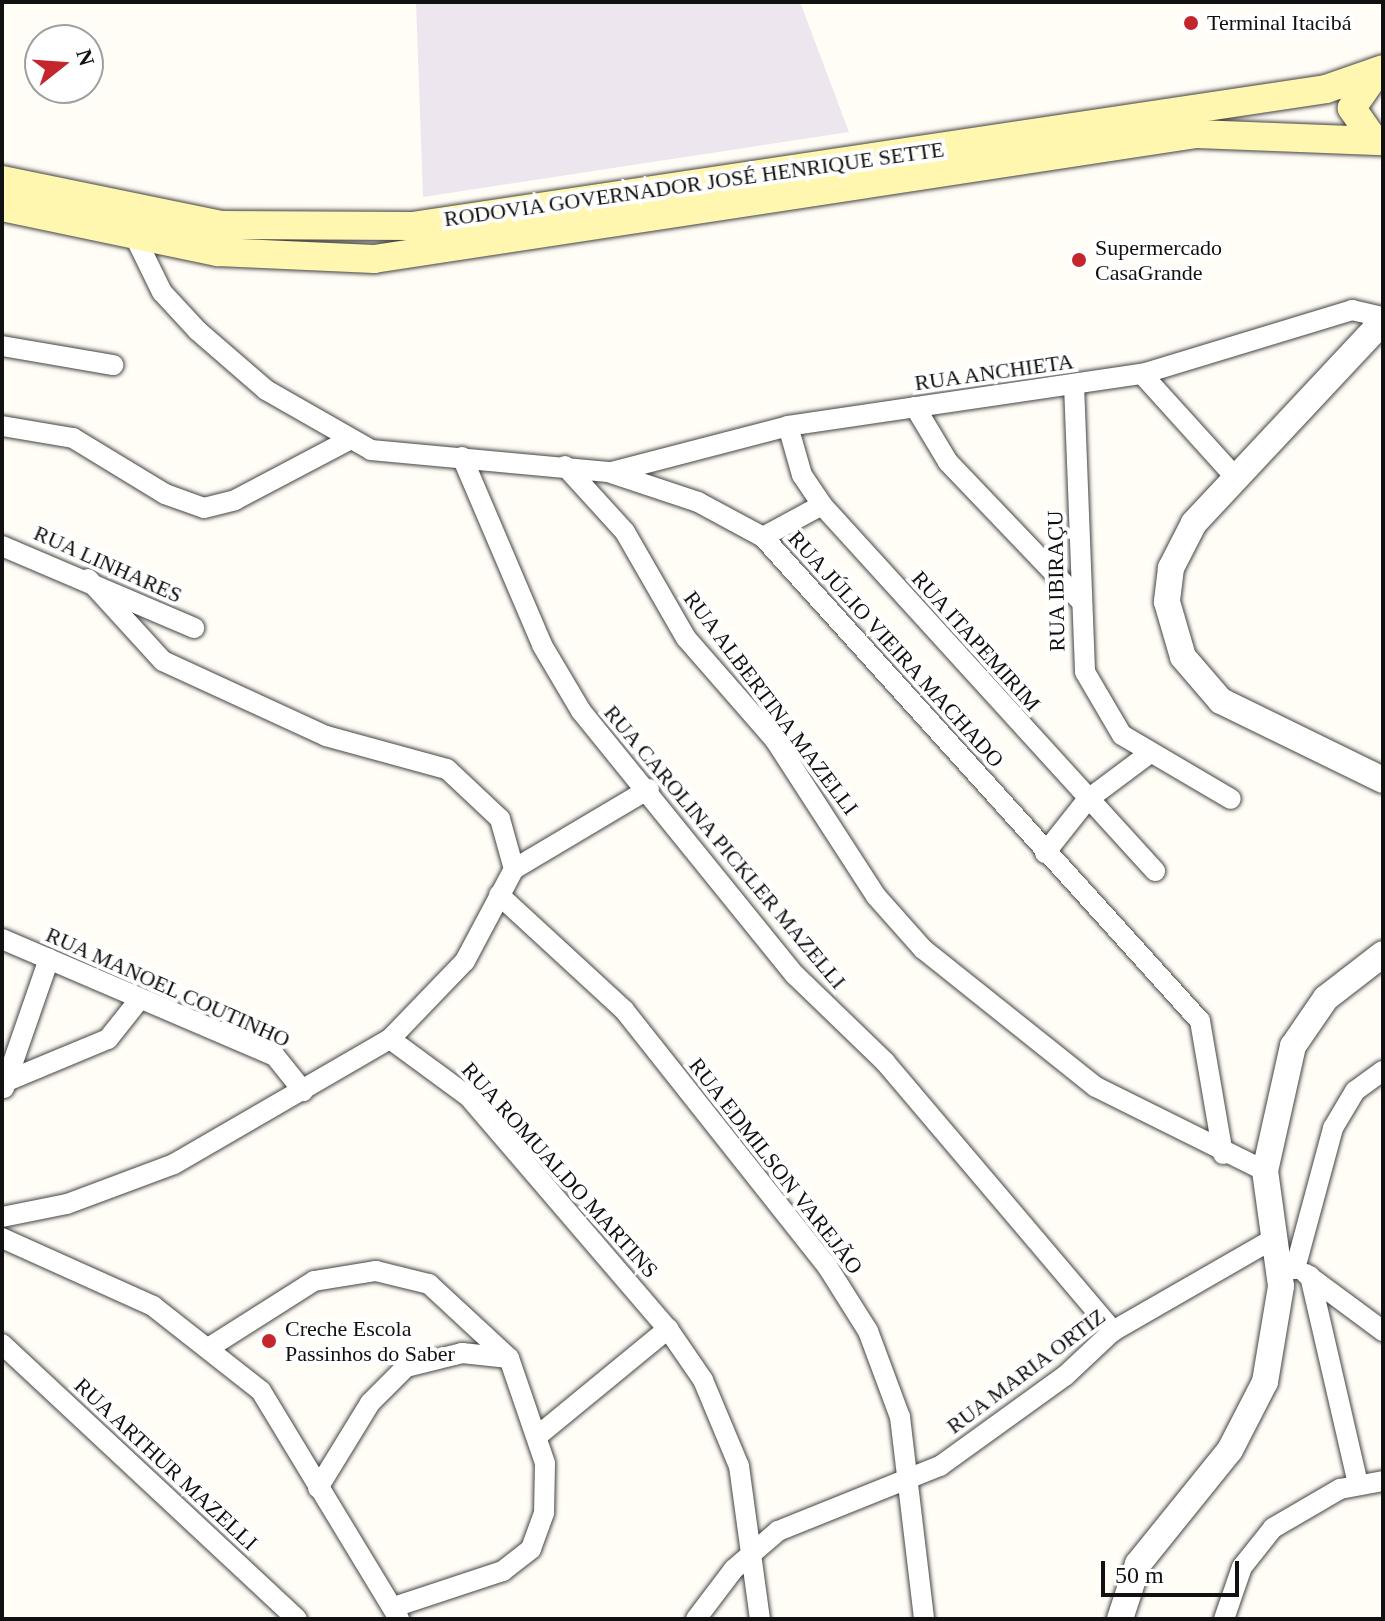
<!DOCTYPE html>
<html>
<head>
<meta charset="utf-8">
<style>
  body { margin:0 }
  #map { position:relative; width:1385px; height:1621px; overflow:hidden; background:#fffdf5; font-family:"Times New Roman",serif }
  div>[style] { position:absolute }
  .industrial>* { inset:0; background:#eee6ef }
  .roads { filter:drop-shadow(0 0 2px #444) drop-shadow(0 0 2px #444) }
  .minor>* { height:20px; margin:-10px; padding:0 10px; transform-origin:10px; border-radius:10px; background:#fff }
  .tertiary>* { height:26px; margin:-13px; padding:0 13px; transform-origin:13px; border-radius:13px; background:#fff }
  .secondary>* { height:28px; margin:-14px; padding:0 14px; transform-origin:14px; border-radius:14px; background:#fff6b0 }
  .dots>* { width:22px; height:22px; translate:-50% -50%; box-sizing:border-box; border:4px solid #fff; border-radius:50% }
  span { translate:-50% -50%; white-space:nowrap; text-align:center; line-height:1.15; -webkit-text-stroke:8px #fff; paint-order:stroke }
  .poi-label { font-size:22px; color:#111 }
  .left { translate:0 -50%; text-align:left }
  .street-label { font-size:22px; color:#111 }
  .frame { position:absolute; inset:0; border:4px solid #111; pointer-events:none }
  .north { position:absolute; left:24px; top:24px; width:80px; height:80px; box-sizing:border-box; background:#fff; border:2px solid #a0a0a0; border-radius:50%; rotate:73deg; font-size:22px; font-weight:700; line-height:32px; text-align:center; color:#111 }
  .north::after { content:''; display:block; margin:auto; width:28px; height:36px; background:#c4262e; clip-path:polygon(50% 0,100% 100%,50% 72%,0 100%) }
  .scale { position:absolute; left:1101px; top:1561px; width:138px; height:36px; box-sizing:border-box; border:4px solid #111; border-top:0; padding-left:10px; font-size:24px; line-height:28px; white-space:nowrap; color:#111; -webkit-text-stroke:6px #fff; paint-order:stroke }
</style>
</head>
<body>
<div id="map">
  <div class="industrial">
    <i style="clip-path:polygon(416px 2px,800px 2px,849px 132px,423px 197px)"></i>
  </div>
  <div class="roads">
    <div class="minor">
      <i style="left:136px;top:239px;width:59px;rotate:63.9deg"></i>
      <i style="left:162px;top:292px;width:53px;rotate:47.3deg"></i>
      <i style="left:198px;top:331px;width:90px;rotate:40.9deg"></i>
      <i style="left:266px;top:390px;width:121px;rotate:29.7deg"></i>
      <i style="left:371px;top:450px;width:238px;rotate:5.3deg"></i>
      <i style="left:608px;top:472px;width:95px;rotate:18.4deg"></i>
      <i style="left:698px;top:502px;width:74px;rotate:28.3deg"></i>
      <i style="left:763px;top:537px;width:652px;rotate:47.92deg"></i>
      <i style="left:1200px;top:1021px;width:135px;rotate:80.2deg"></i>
      <i style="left:2px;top:346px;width:113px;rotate:9.7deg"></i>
      <i style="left:1142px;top:374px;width:139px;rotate:47.9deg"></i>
      <i style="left:1074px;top:384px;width:288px;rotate:87.8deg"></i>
      <i style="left:1085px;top:672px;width:73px;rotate:59.6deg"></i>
      <i style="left:1122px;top:735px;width:126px;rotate:30.4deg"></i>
      <i style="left:915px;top:407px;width:64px;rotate:59deg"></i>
      <i style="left:948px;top:462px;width:192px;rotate:46.3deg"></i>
      <i style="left:2px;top:426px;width:72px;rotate:9.6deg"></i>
      <i style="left:73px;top:438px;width:108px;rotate:31.3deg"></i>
      <i style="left:165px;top:494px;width:41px;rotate:19.7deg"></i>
      <i style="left:204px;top:508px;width:32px;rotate:-14deg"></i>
      <i style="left:235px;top:500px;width:129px;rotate:-27.8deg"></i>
      <i style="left:788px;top:426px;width:51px;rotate:74.1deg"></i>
      <i style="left:802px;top:475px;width:36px;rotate:56deg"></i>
      <i style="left:822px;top:505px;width:495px;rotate:47.7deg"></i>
      <i style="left:462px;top:457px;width:204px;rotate:66.9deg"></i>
      <i style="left:542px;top:645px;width:77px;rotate:59.4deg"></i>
      <i style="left:581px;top:711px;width:340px;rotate:51deg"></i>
      <i style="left:795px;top:975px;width:125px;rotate:44deg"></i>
      <i style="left:885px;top:1062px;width:353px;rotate:49.7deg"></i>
      <i style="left:565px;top:466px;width:89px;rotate:47.7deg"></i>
      <i style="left:625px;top:532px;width:122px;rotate:60.1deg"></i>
      <i style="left:686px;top:638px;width:135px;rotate:48.9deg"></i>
      <i style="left:775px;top:740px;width:186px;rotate:57.1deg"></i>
      <i style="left:876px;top:896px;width:71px;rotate:48.4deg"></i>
      <i style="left:923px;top:949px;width:221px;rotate:38.6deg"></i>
      <i style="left:1096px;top:1087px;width:189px;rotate:26.4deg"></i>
      <i style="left:612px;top:472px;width:182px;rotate:-14.6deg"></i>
      <i style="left:788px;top:426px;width:358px;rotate:-8.4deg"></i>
      <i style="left:1142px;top:374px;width:220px;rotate:-16.9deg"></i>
      <i style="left:1352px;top:310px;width:32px;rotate:13deg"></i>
      <i style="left:763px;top:537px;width:67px;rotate:-28.5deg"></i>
      <i style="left:2px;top:546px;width:209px;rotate:23.1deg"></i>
      <i style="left:88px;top:579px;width:111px;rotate:47.6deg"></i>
      <i style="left:163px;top:661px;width:179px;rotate:24.7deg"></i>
      <i style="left:326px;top:736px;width:125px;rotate:15.3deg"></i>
      <i style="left:447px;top:769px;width:73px;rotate:43.3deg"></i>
      <i style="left:500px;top:819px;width:52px;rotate:74.4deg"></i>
      <i style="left:1045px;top:853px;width:68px;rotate:-51.6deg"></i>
      <i style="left:1087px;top:800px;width:79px;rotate:-36.7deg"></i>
      <i style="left:499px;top:895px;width:170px;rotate:42.6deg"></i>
      <i style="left:624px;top:1010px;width:327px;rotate:51.6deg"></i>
      <i style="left:827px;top:1266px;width:77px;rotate:57.8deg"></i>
      <i style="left:868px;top:1331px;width:92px;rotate:69.6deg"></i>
      <i style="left:900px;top:1417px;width:203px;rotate:83.2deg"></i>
      <i style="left:2px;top:939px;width:297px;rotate:23.2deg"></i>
      <i style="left:275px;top:1056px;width:45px;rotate:51.3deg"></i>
      <i style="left:390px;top:1039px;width:98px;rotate:36.3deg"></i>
      <i style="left:469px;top:1097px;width:306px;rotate:49.4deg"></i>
      <i style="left:668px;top:1329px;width:62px;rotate:55.5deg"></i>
      <i style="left:703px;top:1380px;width:93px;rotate:67.3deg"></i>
      <i style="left:739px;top:1466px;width:154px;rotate:82.2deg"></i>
      <i style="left:7px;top:1081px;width:109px;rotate:-22.6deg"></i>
      <i style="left:108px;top:1039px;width:50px;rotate:-51.5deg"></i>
      <i style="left:4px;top:1088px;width:137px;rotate:-70.8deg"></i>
      <i style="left:2px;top:1217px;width:66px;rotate:-11.3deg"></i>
      <i style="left:67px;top:1204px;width:114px;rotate:-20.5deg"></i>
      <i style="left:174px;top:1164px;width:250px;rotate:-30.1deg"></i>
      <i style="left:390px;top:1039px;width:108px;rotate:-46.1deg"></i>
      <i style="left:465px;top:961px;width:104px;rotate:-62deg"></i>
      <i style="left:514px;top:869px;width:157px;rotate:-30.7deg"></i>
      <i style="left:2px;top:1238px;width:166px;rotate:24.2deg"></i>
      <i style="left:153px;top:1306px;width:137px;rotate:38.2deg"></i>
      <i style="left:261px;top:1391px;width:267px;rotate:58.8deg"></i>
      <i style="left:1295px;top:1269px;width:146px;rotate:-74.9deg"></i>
      <i style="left:1333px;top:1128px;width:43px;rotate:-59.3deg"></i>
      <i style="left:1355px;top:1091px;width:34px;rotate:-36deg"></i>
      <i style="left:1306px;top:1274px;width:96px;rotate:36.5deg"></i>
      <i style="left:1310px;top:1276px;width:213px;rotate:77deg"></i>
      <i style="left:2px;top:1344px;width:403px;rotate:43deg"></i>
      <i style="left:210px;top:1347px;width:123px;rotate:-32.4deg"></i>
      <i style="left:314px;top:1281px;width:63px;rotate:-9.2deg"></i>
      <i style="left:376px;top:1271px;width:55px;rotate:13.8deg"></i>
      <i style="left:429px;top:1284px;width:109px;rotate:42.8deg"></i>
      <i style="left:509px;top:1358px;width:111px;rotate:71.1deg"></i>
      <i style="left:545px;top:1463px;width:50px;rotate:91.1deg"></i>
      <i style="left:544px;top:1513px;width:38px;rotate:110deg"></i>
      <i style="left:531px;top:1549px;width:36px;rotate:142deg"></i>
      <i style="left:503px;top:1571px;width:112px;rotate:161.7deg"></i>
      <i style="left:540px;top:1434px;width:166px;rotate:-39.4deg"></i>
      <i style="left:318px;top:1488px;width:100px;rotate:-58.5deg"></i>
      <i style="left:370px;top:1403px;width:51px;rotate:-45deg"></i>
      <i style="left:406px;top:1367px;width:58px;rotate:-14deg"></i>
      <i style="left:462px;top:1353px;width:47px;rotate:6.1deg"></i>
      <i style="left:696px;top:1619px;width:63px;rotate:-52.8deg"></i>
      <i style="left:734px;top:1569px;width:58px;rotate:-40.8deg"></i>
      <i style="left:778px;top:1531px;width:175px;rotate:-21.9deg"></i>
      <i style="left:940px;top:1466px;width:154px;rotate:-35.8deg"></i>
      <i style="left:1065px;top:1376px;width:66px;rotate:-43.2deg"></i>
      <i style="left:1113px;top:1331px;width:185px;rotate:-29.9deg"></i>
      <i style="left:1224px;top:1619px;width:55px;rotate:-70.9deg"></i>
      <i style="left:1242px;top:1567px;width:50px;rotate:-51.5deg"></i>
      <i style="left:1273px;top:1528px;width:78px;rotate:-30.2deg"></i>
      <i style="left:1340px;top:1489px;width:44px;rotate:-10.5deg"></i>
    </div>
    <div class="tertiary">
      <i style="left:1383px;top:321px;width:277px;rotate:133.1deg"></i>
      <i style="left:1194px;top:523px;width:51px;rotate:117.1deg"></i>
      <i style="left:1171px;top:568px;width:34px;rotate:97deg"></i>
      <i style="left:1167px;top:602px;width:57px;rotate:73.8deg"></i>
      <i style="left:1183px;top:657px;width:58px;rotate:49.2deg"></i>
      <i style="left:1221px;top:701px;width:180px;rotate:26deg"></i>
      <i style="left:1120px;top:1619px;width:58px;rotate:-71.9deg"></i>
      <i style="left:1138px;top:1564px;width:146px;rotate:-51.1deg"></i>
      <i style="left:1230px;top:1450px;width:76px;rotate:-62.8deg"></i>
      <i style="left:1265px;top:1382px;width:97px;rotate:-80.5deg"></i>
      <i style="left:1281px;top:1286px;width:116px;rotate:-97.9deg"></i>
      <i style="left:1265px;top:1171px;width:128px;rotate:-77.4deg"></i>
      <i style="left:1293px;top:1046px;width:58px;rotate:-55.5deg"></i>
      <i style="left:1326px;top:998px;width:72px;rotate:-37.7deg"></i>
    </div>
    <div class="secondary">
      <i style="left:1374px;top:140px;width:39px;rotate:-125deg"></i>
      <i style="left:1352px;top:108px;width:44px;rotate:-55.2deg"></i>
      <i style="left:2px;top:180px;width:225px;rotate:11.6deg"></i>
      <i style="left:222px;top:225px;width:190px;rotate:0.3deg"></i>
      <i style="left:412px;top:226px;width:924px;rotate:-8.52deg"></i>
      <i style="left:1326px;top:89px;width:60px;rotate:-19.3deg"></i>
      <i style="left:2px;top:207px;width:221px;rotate:11.8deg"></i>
      <i style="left:218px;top:252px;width:156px;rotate:2.6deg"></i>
      <i style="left:374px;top:259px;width:832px;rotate:-8.64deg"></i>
      <i style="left:1197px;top:134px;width:186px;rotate:2.2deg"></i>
    </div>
  </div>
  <div class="dots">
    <i style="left:1191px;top:23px;background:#c4262e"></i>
    <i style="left:1079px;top:260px;background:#c4262e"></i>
    <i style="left:269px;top:1341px;background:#c4262e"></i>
  </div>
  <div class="poi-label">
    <span class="left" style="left:1207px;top:23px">Terminal Itacibá</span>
    <span class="left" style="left:1095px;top:260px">Supermercado<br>CasaGrande</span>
    <span class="left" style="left:285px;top:1341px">Creche Escola<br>Passinhos do Saber</span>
  </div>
  <div class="street-label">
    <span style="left:694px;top:184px;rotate:-8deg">RODOVIA GOVERNADOR JOSÉ HENRIQUE SETTE</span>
    <span style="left:994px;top:372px;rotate:-8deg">RUA ANCHIETA</span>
    <span style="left:108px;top:564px;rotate:24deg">RUA LINHARES</span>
    <span style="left:1056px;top:581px;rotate:-91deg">RUA IBIRAÇU</span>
    <span style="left:976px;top:641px;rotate:48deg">RUA ITAPEMIRIM</span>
    <span style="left:896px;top:649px;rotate:48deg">RUA JÚLIO VIEIRA MACHADO</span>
    <span style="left:771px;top:703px;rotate:53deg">RUA ALBERTINA MAZELLI</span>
    <span style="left:725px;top:847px;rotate:50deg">RUA CAROLINA PICKLER MAZELLI</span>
    <span style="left:168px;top:987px;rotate:24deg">RUA MANOEL COUTINHO</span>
    <span style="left:776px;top:1166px;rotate:52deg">RUA EDMILSON VAREJÃO</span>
    <span style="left:560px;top:1170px;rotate:48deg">RUA ROMUALDO MARTINS</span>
    <span style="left:1026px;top:1371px;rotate:-37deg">RUA MARIA ORTIZ</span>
    <span style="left:166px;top:1464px;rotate:43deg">RUA ARTHUR MAZELLI</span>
  </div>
  <div class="frame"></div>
  <div class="north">N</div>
  <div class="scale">50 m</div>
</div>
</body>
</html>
